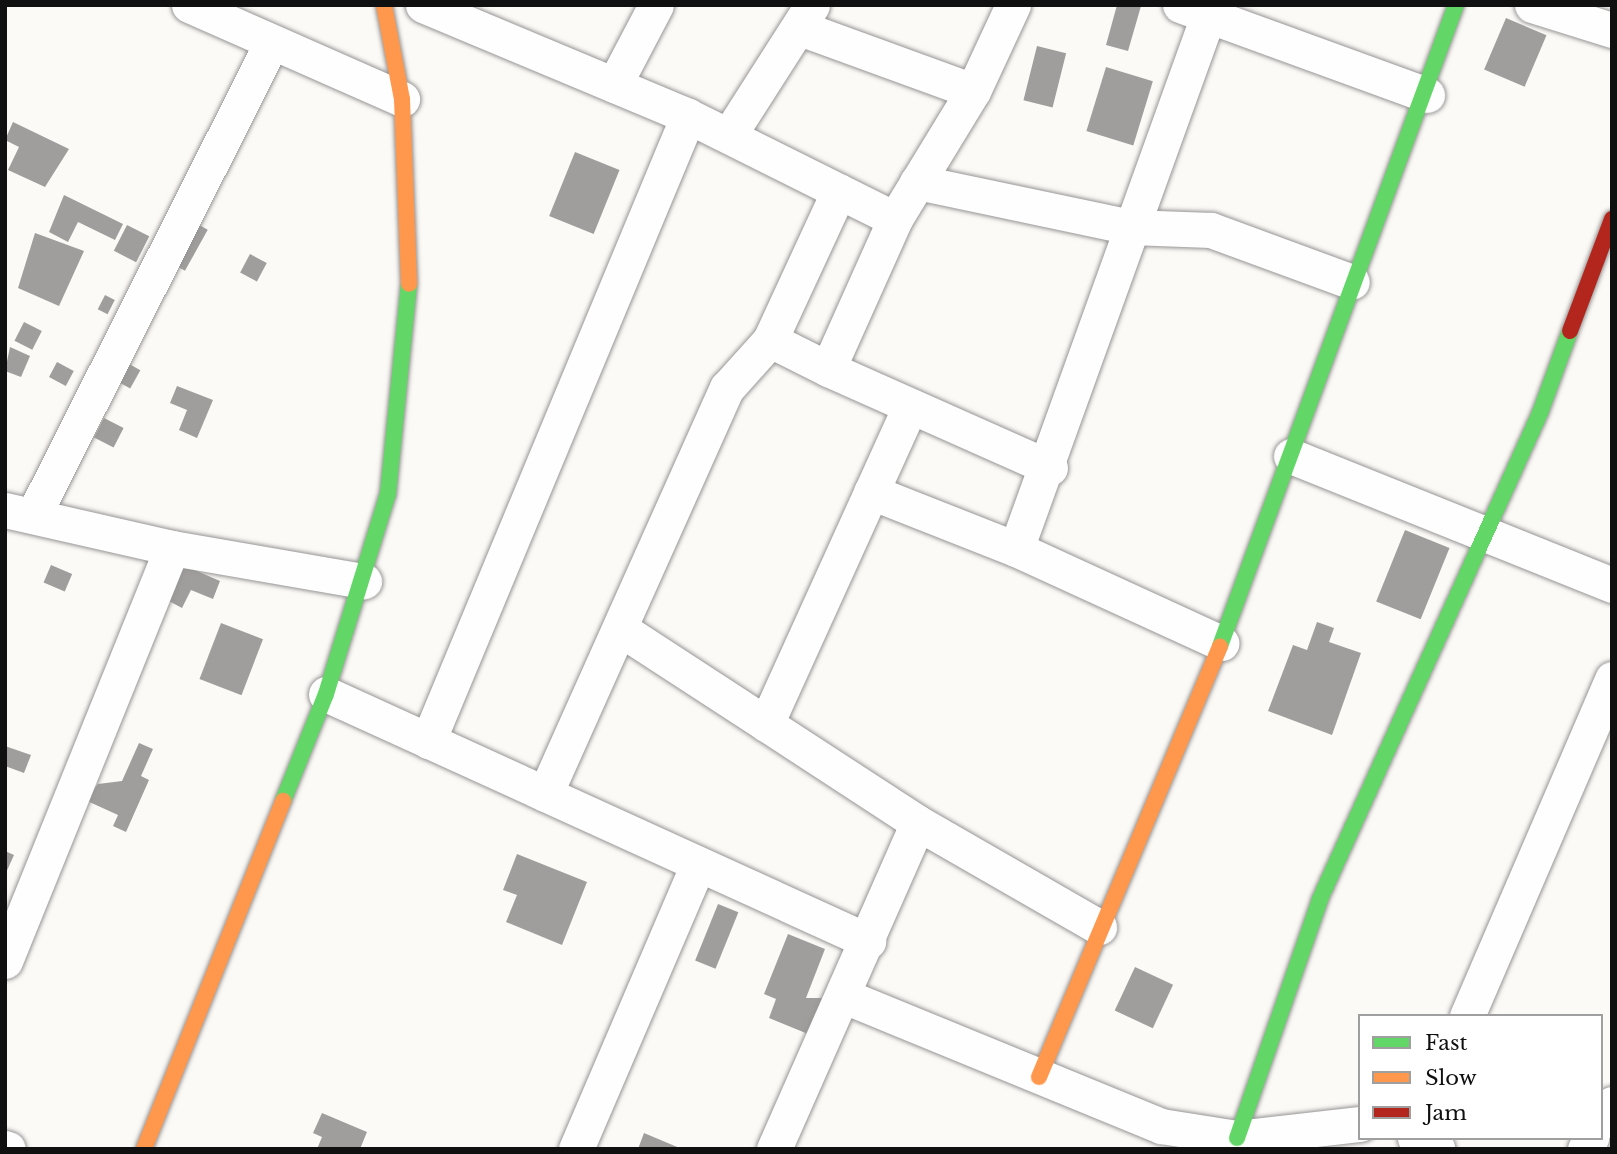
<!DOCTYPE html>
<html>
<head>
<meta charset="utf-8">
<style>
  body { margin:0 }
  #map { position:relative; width:1617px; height:1154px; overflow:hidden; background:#fcfaf7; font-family:"Libre Baskerville",serif }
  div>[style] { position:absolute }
  .building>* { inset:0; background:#a09e9c; transform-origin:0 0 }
  .roads { filter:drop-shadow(0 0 2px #969594) drop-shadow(0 0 2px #969594) }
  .street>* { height:35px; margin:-17.5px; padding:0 17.5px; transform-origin:17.5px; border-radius:17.5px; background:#fffefe }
  .fast>* { height:16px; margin:-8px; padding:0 8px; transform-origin:8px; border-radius:8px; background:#63d668 }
  .slow>* { height:16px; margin:-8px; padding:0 8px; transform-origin:8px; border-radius:8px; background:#ff974d }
  .jam>* { height:16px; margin:-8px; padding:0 8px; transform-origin:8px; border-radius:8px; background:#b3261e }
  span { translate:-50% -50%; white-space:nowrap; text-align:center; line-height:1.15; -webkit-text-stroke:7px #fff; paint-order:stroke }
  .frame { position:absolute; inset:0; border:7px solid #101010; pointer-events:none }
  .legend { position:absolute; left:1358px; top:1014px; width:245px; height:126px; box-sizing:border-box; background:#fff; border:2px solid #9f9f9f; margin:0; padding:9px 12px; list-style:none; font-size:21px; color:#101010 }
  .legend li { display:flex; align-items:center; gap:14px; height:35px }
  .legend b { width:35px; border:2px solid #9f9f9f }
</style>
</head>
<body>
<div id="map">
  <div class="building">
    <i style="clip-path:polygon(1117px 5px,1141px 6px,1128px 51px,1106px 45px)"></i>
    <i style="left:1506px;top:18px;width:44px;height:56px;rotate:23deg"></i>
    <i style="left:1037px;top:46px;width:30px;height:56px;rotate:14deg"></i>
    <i style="left:1106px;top:67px;width:49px;height:67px;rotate:17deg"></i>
    <i style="clip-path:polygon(13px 122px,69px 149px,45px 187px,8px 170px,19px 147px,5px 140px)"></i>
    <i style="left:575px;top:152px;width:48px;height:69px;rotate:22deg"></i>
    <i style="clip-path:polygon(64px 195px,123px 224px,115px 240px,78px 222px,68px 242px,49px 232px)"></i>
    <i style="left:192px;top:221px;width:18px;height:47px;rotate:29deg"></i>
    <i style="left:127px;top:225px;width:25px;height:29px;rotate:27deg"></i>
    <i style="clip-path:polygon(35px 233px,84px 251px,59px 306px,18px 288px)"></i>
    <i style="left:250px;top:254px;width:19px;height:21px;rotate:28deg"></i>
    <i style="left:105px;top:295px;width:11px;height:16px;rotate:27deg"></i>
    <i style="left:24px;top:322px;width:20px;height:21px;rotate:27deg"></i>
    <i style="clip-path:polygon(10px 347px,30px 356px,21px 377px,5px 371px)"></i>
    <i style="left:122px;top:360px;width:21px;height:21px;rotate:29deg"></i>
    <i style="left:57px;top:362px;width:19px;height:17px;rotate:28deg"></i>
    <i style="clip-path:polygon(177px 386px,213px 400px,197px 438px,179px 430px,187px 410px,170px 403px)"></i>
    <i style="left:104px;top:418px;width:22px;height:22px;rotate:27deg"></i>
    <i style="left:1405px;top:530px;width:48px;height:77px;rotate:22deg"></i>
    <i style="left:51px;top:565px;width:23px;height:19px;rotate:23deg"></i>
    <i style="clip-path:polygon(183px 565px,220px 581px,213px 599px,191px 590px,182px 608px,165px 599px)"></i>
    <i style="clip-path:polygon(1317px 622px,1334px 628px,1329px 642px,1361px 653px,1332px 735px,1268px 711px,1293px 645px,1307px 650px)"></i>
    <i style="left:221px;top:623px;width:45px;height:60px;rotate:21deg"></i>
    <i style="clip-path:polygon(139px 743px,153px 749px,141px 776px,149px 780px,126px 832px,113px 826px,118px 815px,85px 800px,98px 784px,122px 781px)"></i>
    <i style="clip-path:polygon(5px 746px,31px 755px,24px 773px,5px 766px)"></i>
    <i style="clip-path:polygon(5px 851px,14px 855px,5px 875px)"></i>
    <i style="clip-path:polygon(517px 854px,587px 882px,562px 945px,506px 922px,517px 895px,503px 890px)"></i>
    <i style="left:718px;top:904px;width:22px;height:61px;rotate:22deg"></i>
    <i style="clip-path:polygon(788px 934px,825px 949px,806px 998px,823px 998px,808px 1034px,769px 1018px,776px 999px,764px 994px)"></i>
    <i style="left:1135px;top:967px;width:42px;height:48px;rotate:25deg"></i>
    <i style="clip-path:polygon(322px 1113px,367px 1132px,360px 1149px,317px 1149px,322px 1137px,313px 1133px)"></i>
    <i style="clip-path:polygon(644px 1133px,682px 1149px,638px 1149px)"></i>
  </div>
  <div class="roads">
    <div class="street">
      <i style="left:189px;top:5px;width:233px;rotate:23.8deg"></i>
      <i style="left:423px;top:5px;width:287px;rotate:22.7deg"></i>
      <i style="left:688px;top:116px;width:231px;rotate:26.5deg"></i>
      <i style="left:1013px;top:5px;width:95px;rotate:114.9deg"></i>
      <i style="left:973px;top:91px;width:150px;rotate:121.4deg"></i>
      <i style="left:895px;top:219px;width:164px;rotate:114.1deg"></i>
      <i style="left:828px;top:369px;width:243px;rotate:24deg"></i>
      <i style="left:1180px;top:5px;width:263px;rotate:20deg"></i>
      <i style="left:1532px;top:5px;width:84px;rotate:17.4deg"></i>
      <i style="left:800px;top:28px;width:184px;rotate:20deg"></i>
      <i style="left:614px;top:85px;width:90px;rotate:-62.3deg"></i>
      <i style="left:729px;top:135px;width:154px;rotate:-57.4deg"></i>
      <i style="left:917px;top:182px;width:218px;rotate:11.9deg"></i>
      <i style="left:1130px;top:227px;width:81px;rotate:2.1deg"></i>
      <i style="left:1211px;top:230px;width:150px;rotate:20.2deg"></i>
      <i style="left:770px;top:340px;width:65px;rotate:26.6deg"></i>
      <i style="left:1291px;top:456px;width:346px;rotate:21.9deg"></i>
      <i style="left:871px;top:492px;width:156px;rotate:21.5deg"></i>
      <i style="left:1016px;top:549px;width:226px;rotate:24.6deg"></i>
      <i style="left:5px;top:510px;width:171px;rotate:12.8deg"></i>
      <i style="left:172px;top:548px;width:195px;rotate:9.8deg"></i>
      <i style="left:35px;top:512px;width:526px;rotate:-63.24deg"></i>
      <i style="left:1016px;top:549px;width:578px;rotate:-70.19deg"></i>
      <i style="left:622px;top:630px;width:353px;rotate:33.1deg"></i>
      <i style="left:918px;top:823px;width:209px;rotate:29.9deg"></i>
      <i style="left:326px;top:694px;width:596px;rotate:24.5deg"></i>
      <i style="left:766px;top:724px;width:349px;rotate:-65.6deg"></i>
      <i style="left:428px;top:741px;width:677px;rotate:-67.41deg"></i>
      <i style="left:545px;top:794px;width:445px;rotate:-65.9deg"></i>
      <i style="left:727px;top:388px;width:64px;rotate:-48.1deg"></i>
      <i style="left:770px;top:340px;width:164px;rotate:-65.2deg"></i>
      <i style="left:5px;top:961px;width:445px;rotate:-68deg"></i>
      <i style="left:844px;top:996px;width:343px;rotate:22.3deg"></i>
      <i style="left:1161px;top:1126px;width:77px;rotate:9deg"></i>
      <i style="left:1237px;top:1138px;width:124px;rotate:-6.5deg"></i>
      <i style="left:1467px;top:1016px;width:367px;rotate:-66.7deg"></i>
      <i style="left:1601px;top:1122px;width:21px;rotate:-59deg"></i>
      <i style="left:1415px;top:1138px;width:25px;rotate:26deg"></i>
      <i style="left:5px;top:1148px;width:3px;rotate:18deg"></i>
      <i style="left:576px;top:1149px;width:310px;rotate:-66.8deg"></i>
      <i style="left:774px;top:1149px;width:356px;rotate:-66.2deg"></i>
      <i style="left:1585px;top:1149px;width:13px;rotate:-61deg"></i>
    </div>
    <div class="fast">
      <i style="left:1220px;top:646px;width:683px;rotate:-69.79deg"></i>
      <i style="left:283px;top:801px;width:115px;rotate:-68.1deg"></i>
      <i style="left:326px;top:694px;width:209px;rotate:-72.8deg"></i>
      <i style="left:388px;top:494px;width:211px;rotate:-84.3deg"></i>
      <i style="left:1237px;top:1138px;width:253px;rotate:-70.8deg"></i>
      <i style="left:1320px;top:899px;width:533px;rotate:-65.64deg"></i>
      <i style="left:1540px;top:413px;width:87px;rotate:-69.9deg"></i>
    </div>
    <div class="slow">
      <i style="left:384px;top:5px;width:96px;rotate:79.2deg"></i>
      <i style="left:402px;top:99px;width:185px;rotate:87.8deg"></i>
      <i style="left:1039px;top:1077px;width:467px;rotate:-67.2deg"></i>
      <i style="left:144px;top:1149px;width:375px;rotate:-68.2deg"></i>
    </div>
    <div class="jam">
      <i style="left:1570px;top:331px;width:120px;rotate:-69.4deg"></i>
    </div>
  </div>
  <div class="frame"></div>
  <ul class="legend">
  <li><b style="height:9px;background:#63d668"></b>Fast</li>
  <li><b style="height:9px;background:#ff974d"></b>Slow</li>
  <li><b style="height:9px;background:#b3261e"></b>Jam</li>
  </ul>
</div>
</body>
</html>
